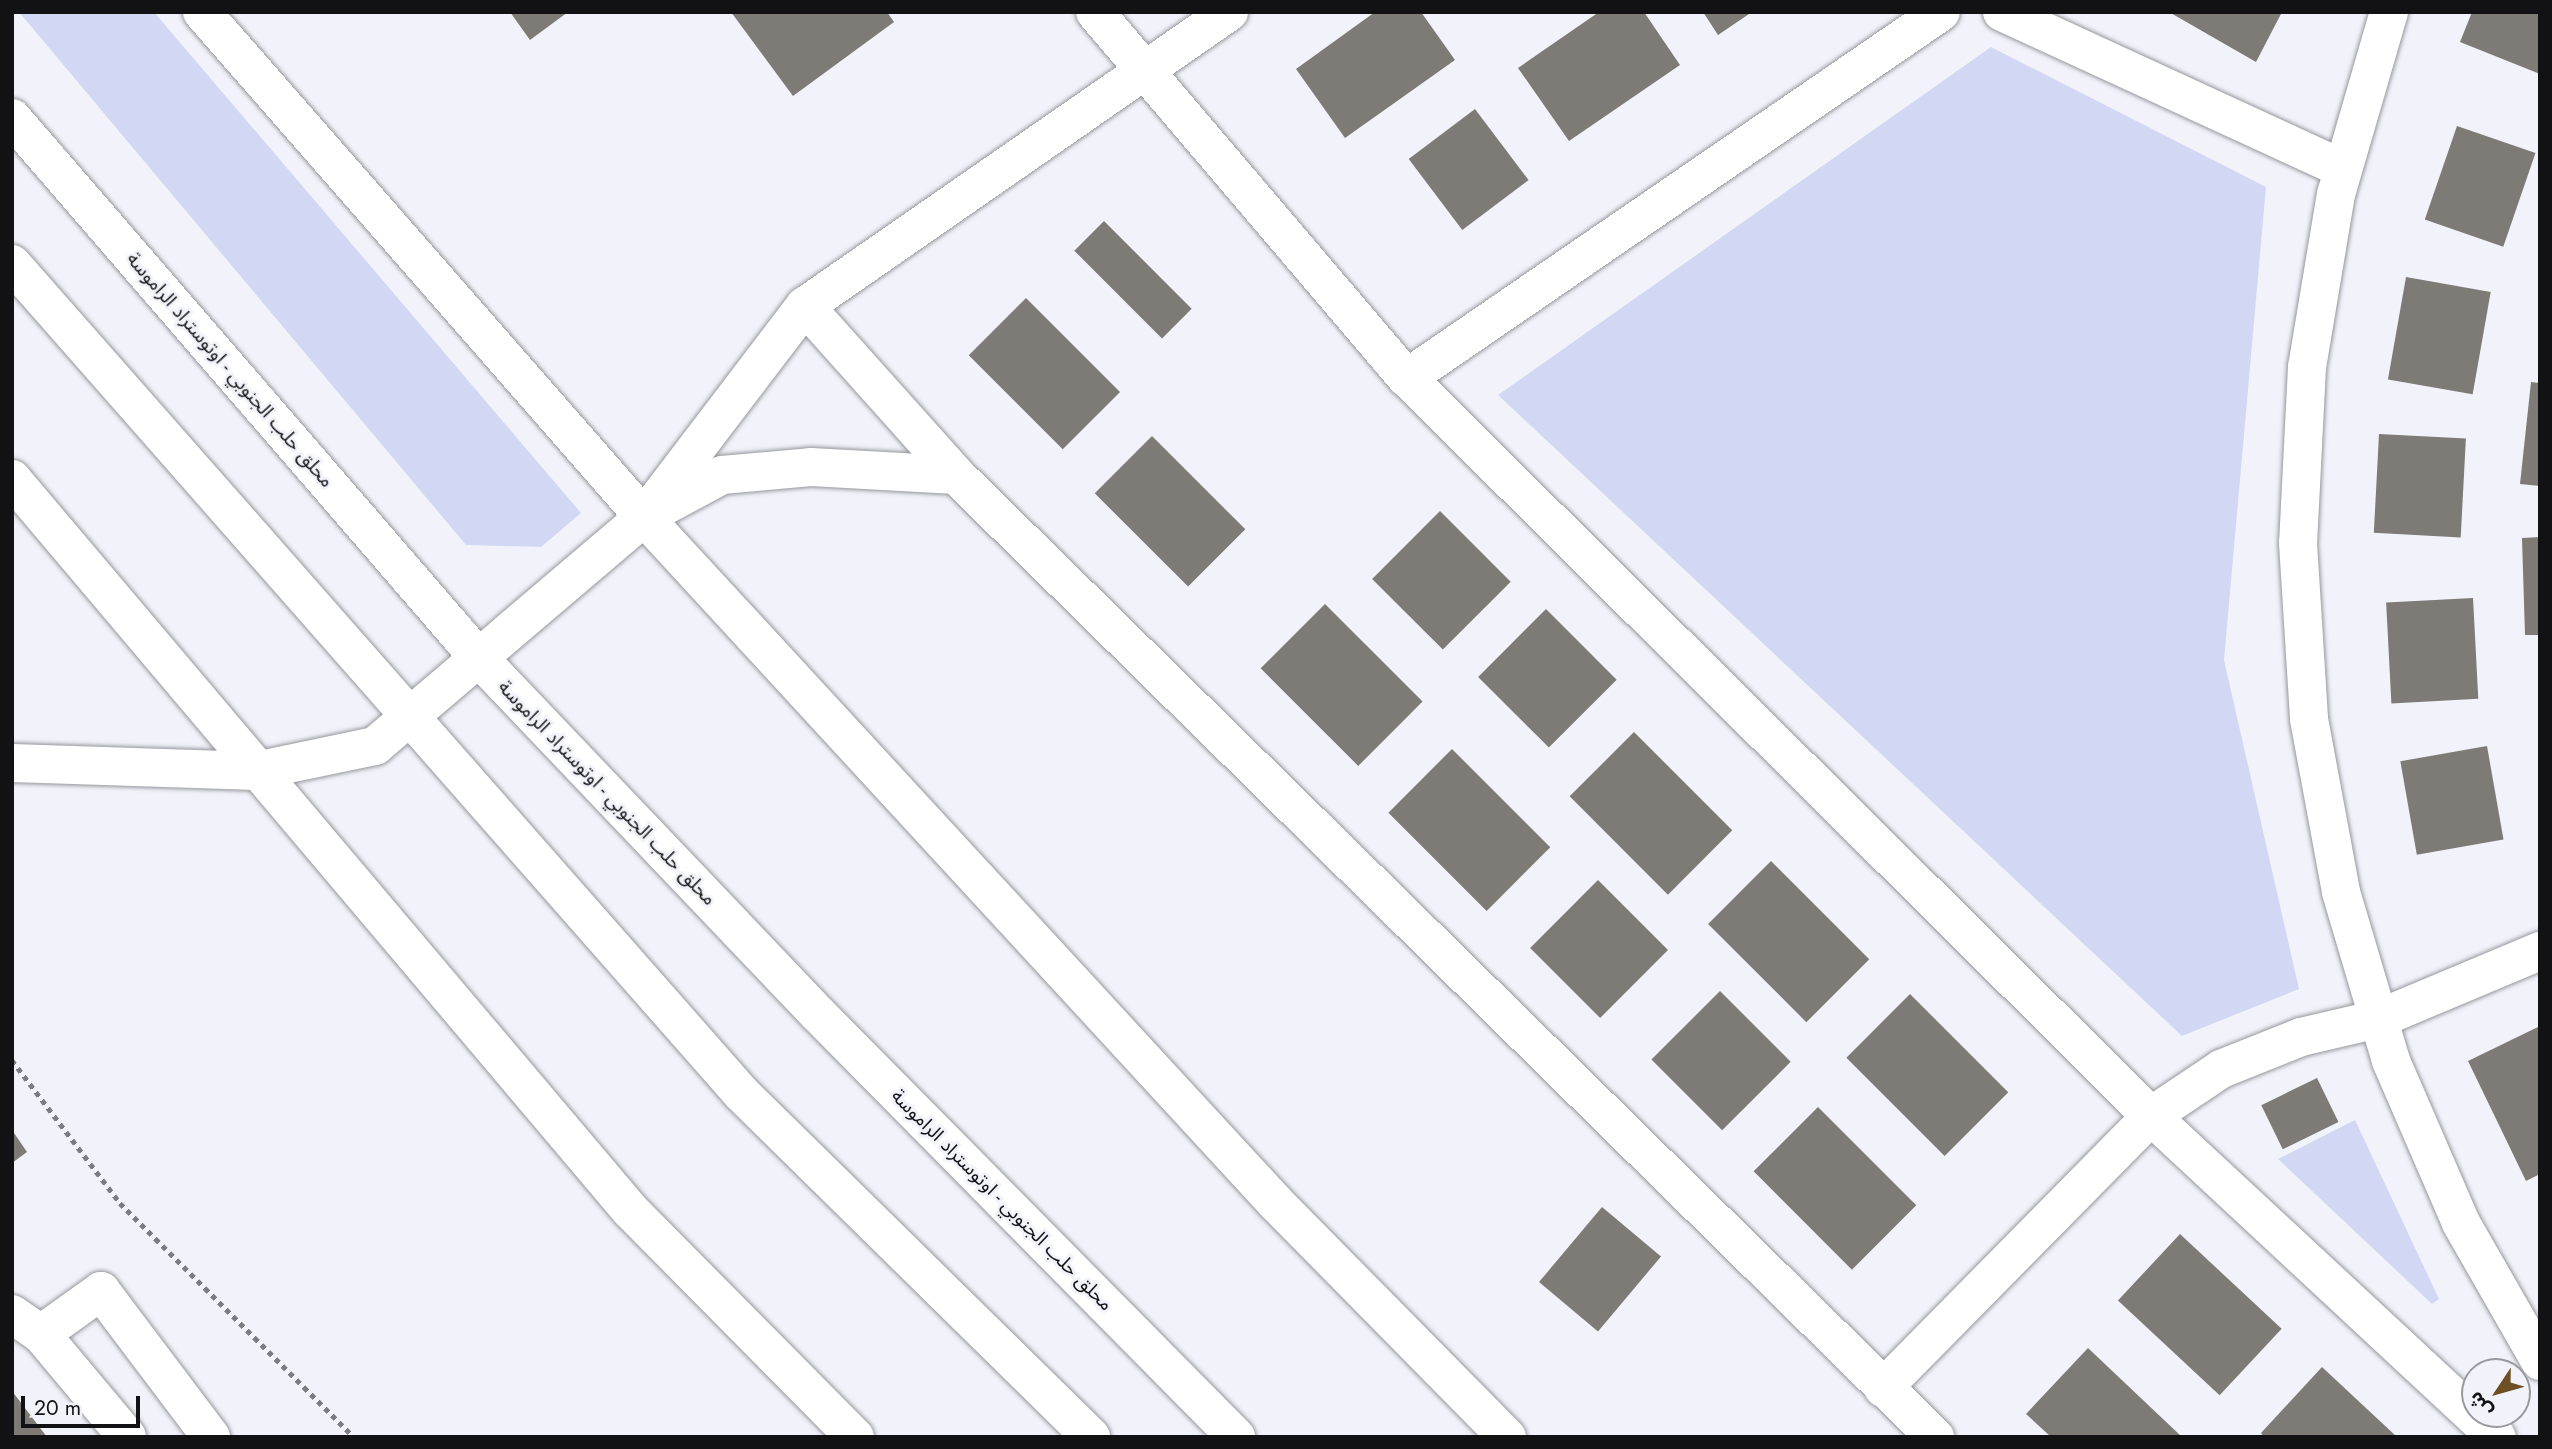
<!DOCTYPE html>
<html>
<head>
<meta charset="utf-8">
<style>
  body { margin:0 }
  #map { position:relative; width:2552px; height:1449px; overflow:hidden; background:#f2f3fa; font-family:Jost,"Noto Sans Arabic",sans-serif }
  div>[style] { position:absolute }
  .green>* { inset:0; background:#d2d8f3 }
  .building>* { inset:0; background:#7e7a75; transform-origin:0 0 }
  .path>* { height:4.5px; margin-top:-2.25px; transform-origin:0; background:repeating-linear-gradient(90deg,#7b7b80 0 5px,transparent 0 10px) }
  .roads { filter:drop-shadow(0 0 2px #96979d) drop-shadow(0 0 2px #96979d) }
  .street>* { height:38px; margin:-19px; padding:0 19px; transform-origin:19px; border-radius:19px; background:#fff }
  .highway>* { height:38px; margin:-19px; padding:0 19px; transform-origin:19px; border-radius:19px; background:#fff }
  span { translate:-50% -50%; white-space:nowrap; text-align:center; line-height:1.15; -webkit-text-stroke:6px #f2f3fa; paint-order:stroke }
  .street-label { font-size:19px; color:#121214 }
  .frame { position:absolute; inset:0; border:14px solid #121214; pointer-events:none }
  .north { position:absolute; left:2461px; top:1358px; width:70px; height:70px; box-sizing:border-box; background:#f2f3fa; border:2px solid #98999e; border-radius:50%; rotate:234deg; font-size:19px; font-weight:700; line-height:28px; text-align:center; color:#121214 }
  .north::after { content:''; display:block; margin:auto; width:24px; height:32px; background:#6e5024; clip-path:polygon(50% 0,100% 100%,50% 72%,0 100%) }
  .scale { position:absolute; left:21px; top:1396px; width:119px; height:32px; box-sizing:border-box; border:4px solid #121214; border-top:0; padding-left:9px; font-size:21px; line-height:24px; white-space:nowrap; color:#121214; -webkit-text-stroke:5px #f2f3fa; paint-order:stroke }
</style>
</head>
<body>
<div id="map">
  <div class="green">
    <i style="clip-path:polygon(19px 12px,154px 12px,581px 513px,541px 547px,466px 545px)"></i>
    <i style="clip-path:polygon(1991px 47px,2266px 187px,2224px 660px,2299px 989px,2182px 1036px,1498px 395px)"></i>
    <i style="clip-path:polygon(2355px 1120px,2439px 1299px,2432px 1304px,2278px 1159px)"></i>
  </div>
  <div class="building">
    <i style="clip-path:polygon(510px 12px,568px 12px,530px 40px)"></i>
    <i style="clip-path:polygon(731px 12px,887px 12px,894px 22px,793px 96px)"></i>
    <i style="clip-path:polygon(1375px 12px,1421px 12px,1455px 60px,1345px 138px,1296px 69px)"></i>
    <i style="clip-path:polygon(1599px 12px,1644px 12px,1680px 65px,1569px 141px,1518px 68px)"></i>
    <i style="clip-path:polygon(1703px 12px,1752px 12px,1718px 35px)"></i>
    <i style="clip-path:polygon(2169px 12px,2282px 12px,2256px 62px)"></i>
    <i style="clip-path:polygon(2472px 12px,2540px 12px,2540px 74px,2460px 42px)"></i>
    <i style="left:1475px;top:109px;width:89px;height:83px;rotate:53deg"></i>
    <i style="left:2457px;top:126px;width:83px;height:99px;rotate:19deg"></i>
    <i style="left:1104px;top:221px;width:124px;height:42px;rotate:45deg"></i>
    <i style="left:2406px;top:277px;width:86px;height:104px;rotate:10deg"></i>
    <i style="left:1026px;top:298px;width:133px;height:81px;rotate:45deg"></i>
    <i style="clip-path:polygon(2531px 382px,2540px 383px,2540px 486px,2520px 484px)"></i>
    <i style="left:2379px;top:434px;width:87px;height:99px;rotate:3deg"></i>
    <i style="left:1152px;top:436px;width:132px;height:81px;rotate:45deg"></i>
    <i style="left:1440px;top:511px;width:100px;height:96px;rotate:45deg"></i>
    <i style="clip-path:polygon(2540px 537px,2540px 635px,2525px 635px,2522px 538px)"></i>
    <i style="left:2473px;top:598px;width:101px;height:87px;rotate:87deg"></i>
    <i style="left:1325px;top:604px;width:138px;height:91px;rotate:45deg"></i>
    <i style="left:1546px;top:609px;width:100px;height:96px;rotate:45deg"></i>
    <i style="left:1634px;top:732px;width:139px;height:91px;rotate:45deg"></i>
    <i style="left:2487px;top:746px;width:95px;height:88px;rotate:80deg"></i>
    <i style="left:1452px;top:749px;width:139px;height:90px;rotate:45deg"></i>
    <i style="left:1771px;top:861px;width:139px;height:89px;rotate:45deg"></i>
    <i style="left:1598px;top:880px;width:99px;height:96px;rotate:45deg"></i>
    <i style="left:1720px;top:991px;width:100px;height:97px;rotate:45deg"></i>
    <i style="left:1910px;top:994px;width:139px;height:90px;rotate:45deg"></i>
    <i style="clip-path:polygon(2540px 1026px,2540px 1174px,2526px 1181px,2468px 1061px)"></i>
    <i style="left:2317px;top:1078px;width:49px;height:62px;rotate:64deg"></i>
    <i style="left:1818px;top:1107px;width:139px;height:91px;rotate:45deg"></i>
    <i style="clip-path:polygon(12px 1130px,27px 1152px,12px 1163px)"></i>
    <i style="left:1602px;top:1207px;width:77px;height:98px;rotate:40deg"></i>
    <i style="left:2180px;top:1234px;width:139px;height:91px;rotate:43deg"></i>
    <i style="clip-path:polygon(2088px 1348px,2182px 1437px,2051px 1437px,2026px 1414px)"></i>
    <i style="clip-path:polygon(2322px 1367px,2397px 1437px,2264px 1437px,2261px 1433px)"></i>
    <i style="clip-path:polygon(12px 1391px,47px 1437px,12px 1437px)"></i>
  </div>
  <div class="path">
    <i style="left:12px;top:1060px;width:179px;rotate:52.9deg"></i>
    <i style="left:120px;top:1203px;width:331px;rotate:45deg"></i>
  </div>
  <div class="roads">
    <div class="street">
      <i style="left:202px;top:12px;width:671px;rotate:48.81deg"></i>
      <i style="left:644px;top:517px;width:933px;rotate:47.35deg"></i>
      <i style="left:1276px;top:1203px;width:329px;rotate:45.4deg"></i>
      <i style="left:1095px;top:12px;width:481px;rotate:49.6deg"></i>
      <i style="left:1407px;top:378px;width:1048px;rotate:44.77deg"></i>
      <i style="left:2151px;top:1116px;width:472px;rotate:42.9deg"></i>
      <i style="left:2002px;top:12px;width:375px;rotate:24.7deg"></i>
      <i style="left:2389px;top:12px;width:190px;rotate:106.2deg"></i>
      <i style="left:2336px;top:194px;width:175px;rotate:99.5deg"></i>
      <i style="left:2307px;top:367px;width:176px;rotate:92.9deg"></i>
      <i style="left:2298px;top:543px;width:176px;rotate:86.4deg"></i>
      <i style="left:2309px;top:719px;width:176px;rotate:79.5deg"></i>
      <i style="left:2341px;top:892px;width:176px;rotate:73.5deg"></i>
      <i style="left:2391px;top:1061px;width:176px;rotate:66.6deg"></i>
      <i style="left:2461px;top:1223px;width:159px;rotate:60.2deg"></i>
      <i style="left:805px;top:306px;width:227px;rotate:48.2deg"></i>
      <i style="left:956px;top:475px;width:1373px;rotate:44.5deg"></i>
      <i style="left:1407px;top:378px;width:647px;rotate:-34.43deg"></i>
      <i style="left:12px;top:479px;width:957px;rotate:49.79deg"></i>
      <i style="left:630px;top:1210px;width:320px;rotate:45.3deg"></i>
      <i style="left:655px;top:511px;width:76px;rotate:-28.2deg"></i>
      <i style="left:722px;top:475px;width:89px;rotate:-5.1deg"></i>
      <i style="left:811px;top:467px;width:145px;rotate:3.2deg"></i>
      <i style="left:12px;top:763px;width:243px;rotate:1.9deg"></i>
      <i style="left:255px;top:771px;width:123px;rotate:-11.8deg"></i>
      <i style="left:375px;top:746px;width:353px;rotate:-40.4deg"></i>
      <i style="left:644px;top:517px;width:265px;rotate:-52.7deg"></i>
      <i style="left:805px;top:306px;width:516px;rotate:-34.74deg"></i>
      <i style="left:12px;top:1314px;width:35px;rotate:35deg"></i>
      <i style="left:41px;top:1334px;width:134px;rotate:50.1deg"></i>
      <i style="left:41px;top:1334px;width:74px;rotate:-35.6deg"></i>
      <i style="left:101px;top:1291px;width:183px;rotate:53deg"></i>
      <i style="left:1883px;top:1388px;width:382px;rotate:-45.4deg"></i>
      <i style="left:2151px;top:1116px;width:84px;rotate:-33.9deg"></i>
      <i style="left:2221px;top:1069px;width:86px;rotate:-21.8deg"></i>
      <i style="left:2301px;top:1037px;width:79px;rotate:-13.2deg"></i>
      <i style="left:2378px;top:1019px;width:176px;rotate:-22.8deg"></i>
    </div>
    <div class="highway">
      <i style="left:12px;top:118px;width:711px;rotate:49.16deg"></i>
      <i style="left:477px;top:656px;width:494px;rotate:46.4deg"></i>
      <i style="left:818px;top:1014px;width:595px;rotate:45.34deg"></i>
      <i style="left:12px;top:264px;width:1104px;rotate:48.67deg"></i>
      <i style="left:741px;top:1093px;width:491px;rotate:44.5deg"></i>
    </div>
  </div>
  <div class="street-label">
    <span style="left:230px;top:370px;rotate:49deg">محلق حلب الجنوبي - اوتوستراد الراموسة</span>
    <span style="left:607px;top:793px;rotate:46deg">محلق حلب الجنوبي - اوتوستراد الراموسة</span>
    <span style="left:1002px;top:1200px;rotate:45deg">محلق حلب الجنوبي - اوتوستراد الراموسة</span>
  </div>
  <div class="frame"></div>
  <div class="north">ش</div>
  <div class="scale">20 m</div>
</div>
</body>
</html>
